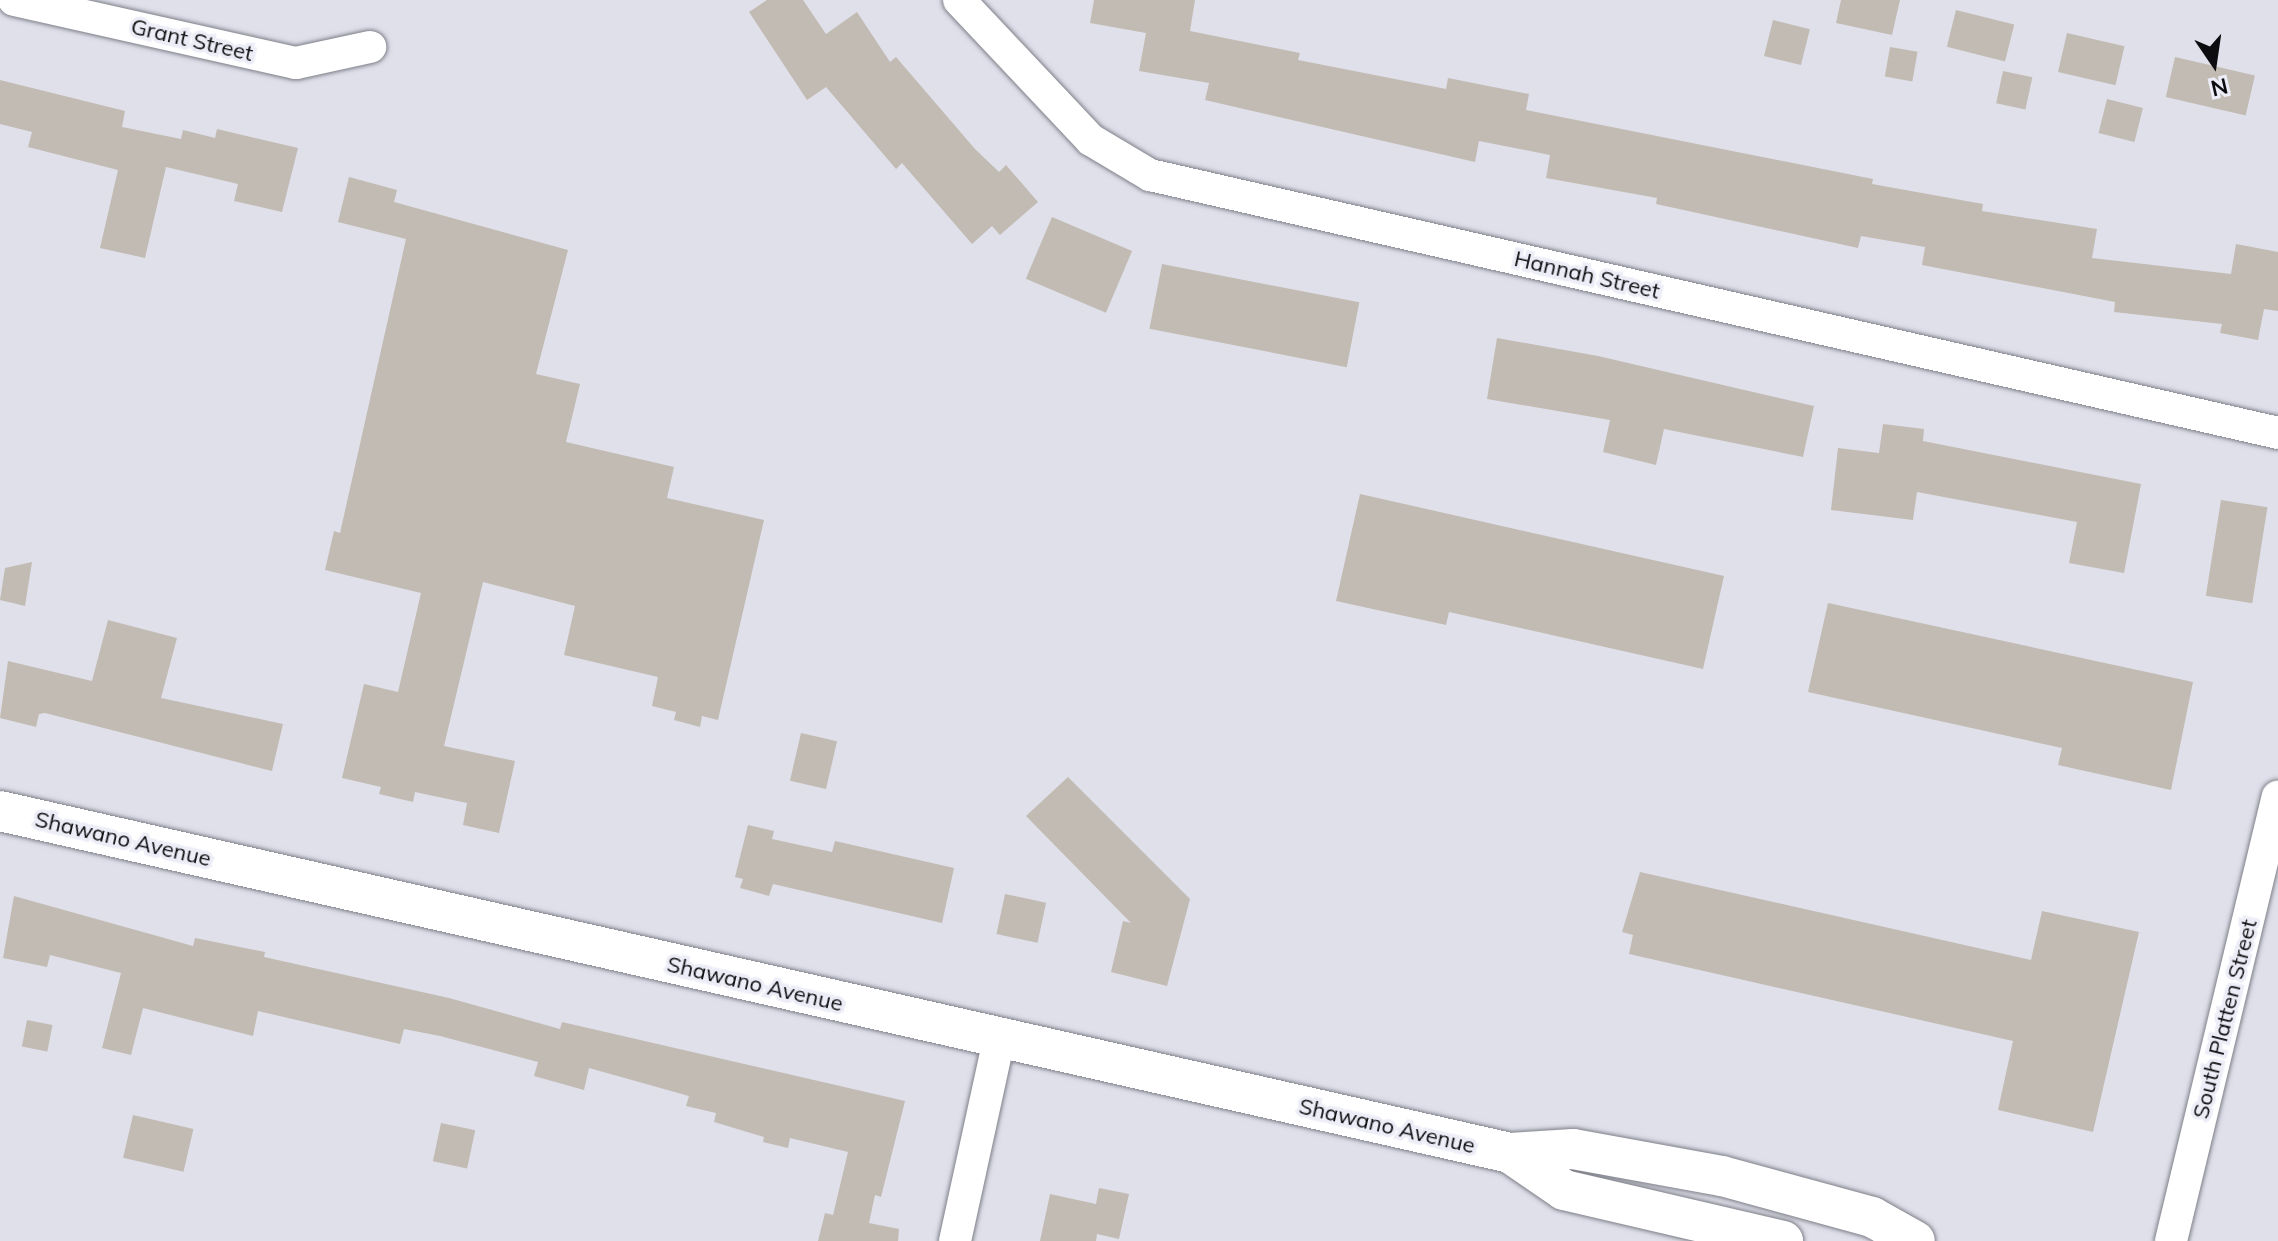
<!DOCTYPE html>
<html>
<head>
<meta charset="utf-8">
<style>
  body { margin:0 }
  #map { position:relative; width:2278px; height:1241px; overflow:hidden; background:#dfe0ea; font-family:Mulish,sans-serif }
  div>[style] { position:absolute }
  .building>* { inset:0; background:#c1bbb3; transform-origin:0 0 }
  .roads { filter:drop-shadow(0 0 2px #7e7f88) drop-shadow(0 0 2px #7e7f88) }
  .minor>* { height:32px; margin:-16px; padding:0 16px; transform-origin:16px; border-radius:16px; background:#fff }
  .major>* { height:40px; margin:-20px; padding:0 20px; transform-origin:20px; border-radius:20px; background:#fff }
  span { translate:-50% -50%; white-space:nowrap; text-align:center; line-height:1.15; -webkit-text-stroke:7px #ecedf7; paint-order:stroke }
  .street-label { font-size:22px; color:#0d0d10 }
  .north { position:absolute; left:2174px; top:24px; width:80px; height:80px; -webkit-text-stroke:6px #ecedf7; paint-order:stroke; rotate:167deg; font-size:22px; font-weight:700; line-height:32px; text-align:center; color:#0d0d10 }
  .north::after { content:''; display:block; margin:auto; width:28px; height:36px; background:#0d0d10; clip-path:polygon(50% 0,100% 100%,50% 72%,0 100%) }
</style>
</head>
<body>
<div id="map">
  <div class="building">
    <i style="clip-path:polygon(767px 0,803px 0,826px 34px,857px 12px,890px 62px,896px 57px,975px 149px,999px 172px,1006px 165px,1038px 202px,1000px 235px,992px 226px,972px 244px,902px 163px,896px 169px,826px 87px,807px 100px,749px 12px)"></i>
    <i style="clip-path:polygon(1094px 0,1195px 0,1190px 31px,1300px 53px,1298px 60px,1446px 89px,1448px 78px,1529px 94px,1526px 110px,1873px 179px,1872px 184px,1983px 204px,1982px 211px,2097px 229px,2092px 258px,2231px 274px,2236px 244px,2278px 252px,2278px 311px,2264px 309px,2258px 340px,2220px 333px,2222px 324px,2114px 312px,2115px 302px,1922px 265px,1925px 247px,1861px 236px,1858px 248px,1656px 204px,1657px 198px,1546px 178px,1550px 155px,1479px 141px,1475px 162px,1205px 100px,1209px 83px,1139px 71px,1146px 33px,1090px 23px)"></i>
    <i style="clip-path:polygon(1841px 0,1900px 0,1892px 35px,1836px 23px)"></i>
    <i style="left:1956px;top:10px;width:60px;height:38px;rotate:14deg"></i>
    <i style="left:1773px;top:20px;width:38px;height:37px;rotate:14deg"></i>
    <i style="left:2067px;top:33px;width:59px;height:40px;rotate:13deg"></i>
    <i style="left:1890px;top:47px;width:28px;height:30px;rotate:10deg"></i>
    <i style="left:2175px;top:57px;width:82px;height:41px;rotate:13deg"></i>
    <i style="left:2003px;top:71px;width:30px;height:33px;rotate:12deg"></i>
    <i style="clip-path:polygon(0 80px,125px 111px,122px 127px,181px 139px,183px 130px,215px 138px,217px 129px,298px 148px,282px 212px,234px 201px,238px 184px,166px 167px,145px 258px,100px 248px,118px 170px,28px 147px,32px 132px,0 124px)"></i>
    <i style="left:2107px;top:99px;width:37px;height:35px;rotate:14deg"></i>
    <i style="clip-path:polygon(349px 177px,397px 190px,394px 202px,568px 250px,536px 374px,580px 384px,566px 442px,674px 467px,667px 498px,764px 520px,718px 720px,702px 716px,700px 727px,674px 720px,676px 712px,652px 706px,658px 677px,564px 655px,575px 606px,483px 582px,444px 746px,515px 761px,499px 833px,463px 825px,467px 803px,415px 792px,413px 802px,379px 794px,381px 787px,342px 778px,364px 684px,398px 692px,421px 593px,325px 570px,334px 531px,340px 533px,406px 239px,338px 222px)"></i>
    <i style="left:1052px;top:217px;width:87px;height:67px;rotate:23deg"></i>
    <i style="left:1162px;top:264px;width:201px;height:66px;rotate:11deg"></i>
    <i style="clip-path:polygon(1497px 338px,1598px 356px,1814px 406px,1803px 457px,1664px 429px,1656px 465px,1603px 452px,1610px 420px,1487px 399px)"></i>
    <i style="clip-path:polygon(1883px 424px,1924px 429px,1923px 441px,2141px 484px,2124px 573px,2069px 563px,2077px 522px,1917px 492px,1913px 520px,1831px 510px,1838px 448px,1879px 453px)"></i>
    <i style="clip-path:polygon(1360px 494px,1724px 576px,1703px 669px,1449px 612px,1446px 625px,1336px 601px)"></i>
    <i style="left:2221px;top:500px;width:47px;height:97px;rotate:9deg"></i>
    <i style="clip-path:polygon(32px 562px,25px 606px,0 600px,5px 568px)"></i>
    <i style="clip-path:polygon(1828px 603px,2193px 682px,2171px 790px,2058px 765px,2062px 748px,1808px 692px)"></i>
    <i style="clip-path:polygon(108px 620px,177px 638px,161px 698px,283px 724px,272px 771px,45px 713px,39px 714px,36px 727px,0 718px,8px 661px,92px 681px)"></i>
    <i style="left:801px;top:733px;width:37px;height:49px;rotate:13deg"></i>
    <i style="clip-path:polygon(1068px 777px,1190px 899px,1167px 986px,1111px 972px,1123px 921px,1131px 923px,1026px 816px)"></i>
    <i style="clip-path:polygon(748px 825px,774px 831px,772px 839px,832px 852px,835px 841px,954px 868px,942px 923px,773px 884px,769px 896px,740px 888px,743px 879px,735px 877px)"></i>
    <i style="clip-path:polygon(1640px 872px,2031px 960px,2042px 911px,2139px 932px,2093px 1132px,1998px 1110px,2013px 1041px,1629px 954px,1633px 935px,1622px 932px)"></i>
    <i style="left:1005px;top:894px;width:42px;height:41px;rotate:12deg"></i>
    <i style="clip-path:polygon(14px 896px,193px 946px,195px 938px,265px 952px,264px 957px,449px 998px,560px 1029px,562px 1022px,905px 1101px,881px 1197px,875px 1195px,869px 1223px,899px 1229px,898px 1241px,818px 1241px,825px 1213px,833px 1215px,848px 1152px,790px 1138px,788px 1148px,763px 1142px,764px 1137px,714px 1122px,716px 1113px,686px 1106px,689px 1096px,589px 1068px,584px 1090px,534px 1076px,538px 1062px,440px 1036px,404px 1029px,400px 1044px,258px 1011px,253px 1036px,143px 1008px,131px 1055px,102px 1048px,121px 973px,50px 955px,47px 967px,3px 958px)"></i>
    <i style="left:27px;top:1020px;width:26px;height:27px;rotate:11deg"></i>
    <i style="left:133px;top:1115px;width:62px;height:44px;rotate:13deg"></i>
    <i style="left:441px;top:1123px;width:35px;height:39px;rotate:12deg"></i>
    <i style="clip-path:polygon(1099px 1188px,1129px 1194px,1119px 1239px,1097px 1234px,1096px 1241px,1040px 1241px,1050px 1194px,1096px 1204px)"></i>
  </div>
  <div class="roads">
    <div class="minor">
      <i style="left:14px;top:0;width:289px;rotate:12.6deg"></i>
      <i style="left:296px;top:63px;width:76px;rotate:-12.2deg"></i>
      <i style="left:959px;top:0;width:192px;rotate:46.7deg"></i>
      <i style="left:1091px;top:140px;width:69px;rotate:30.7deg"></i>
      <i style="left:1150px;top:175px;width:1157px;rotate:12.88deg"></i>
      <i style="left:955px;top:1241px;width:207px;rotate:-77.7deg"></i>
      <i style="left:2171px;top:1241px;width:457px;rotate:-76.5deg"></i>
    </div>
    <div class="major">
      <i style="left:0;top:811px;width:1548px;rotate:12.76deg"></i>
      <i style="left:1510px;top:1153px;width:63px;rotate:-3.6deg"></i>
      <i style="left:1573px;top:1149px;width:151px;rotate:10.3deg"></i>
      <i style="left:1722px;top:1176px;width:156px;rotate:15.3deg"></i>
      <i style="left:1872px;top:1217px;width:49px;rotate:29.2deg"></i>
      <i style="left:1510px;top:1153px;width:65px;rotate:34.4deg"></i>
      <i style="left:1564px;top:1190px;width:225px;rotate:13.1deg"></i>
    </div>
  </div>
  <div class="street-label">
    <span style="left:192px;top:40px;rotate:13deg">Grant Street</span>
    <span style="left:1587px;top:275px;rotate:13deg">Hannah Street</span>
    <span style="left:123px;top:839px;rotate:13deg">Shawano Avenue</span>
    <span style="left:755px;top:984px;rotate:13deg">Shawano Avenue</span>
    <span style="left:2225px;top:1019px;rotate:-76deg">South Platten Street</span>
    <span style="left:1387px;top:1126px;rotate:13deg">Shawano Avenue</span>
  </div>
  <div class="north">N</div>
</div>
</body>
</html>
